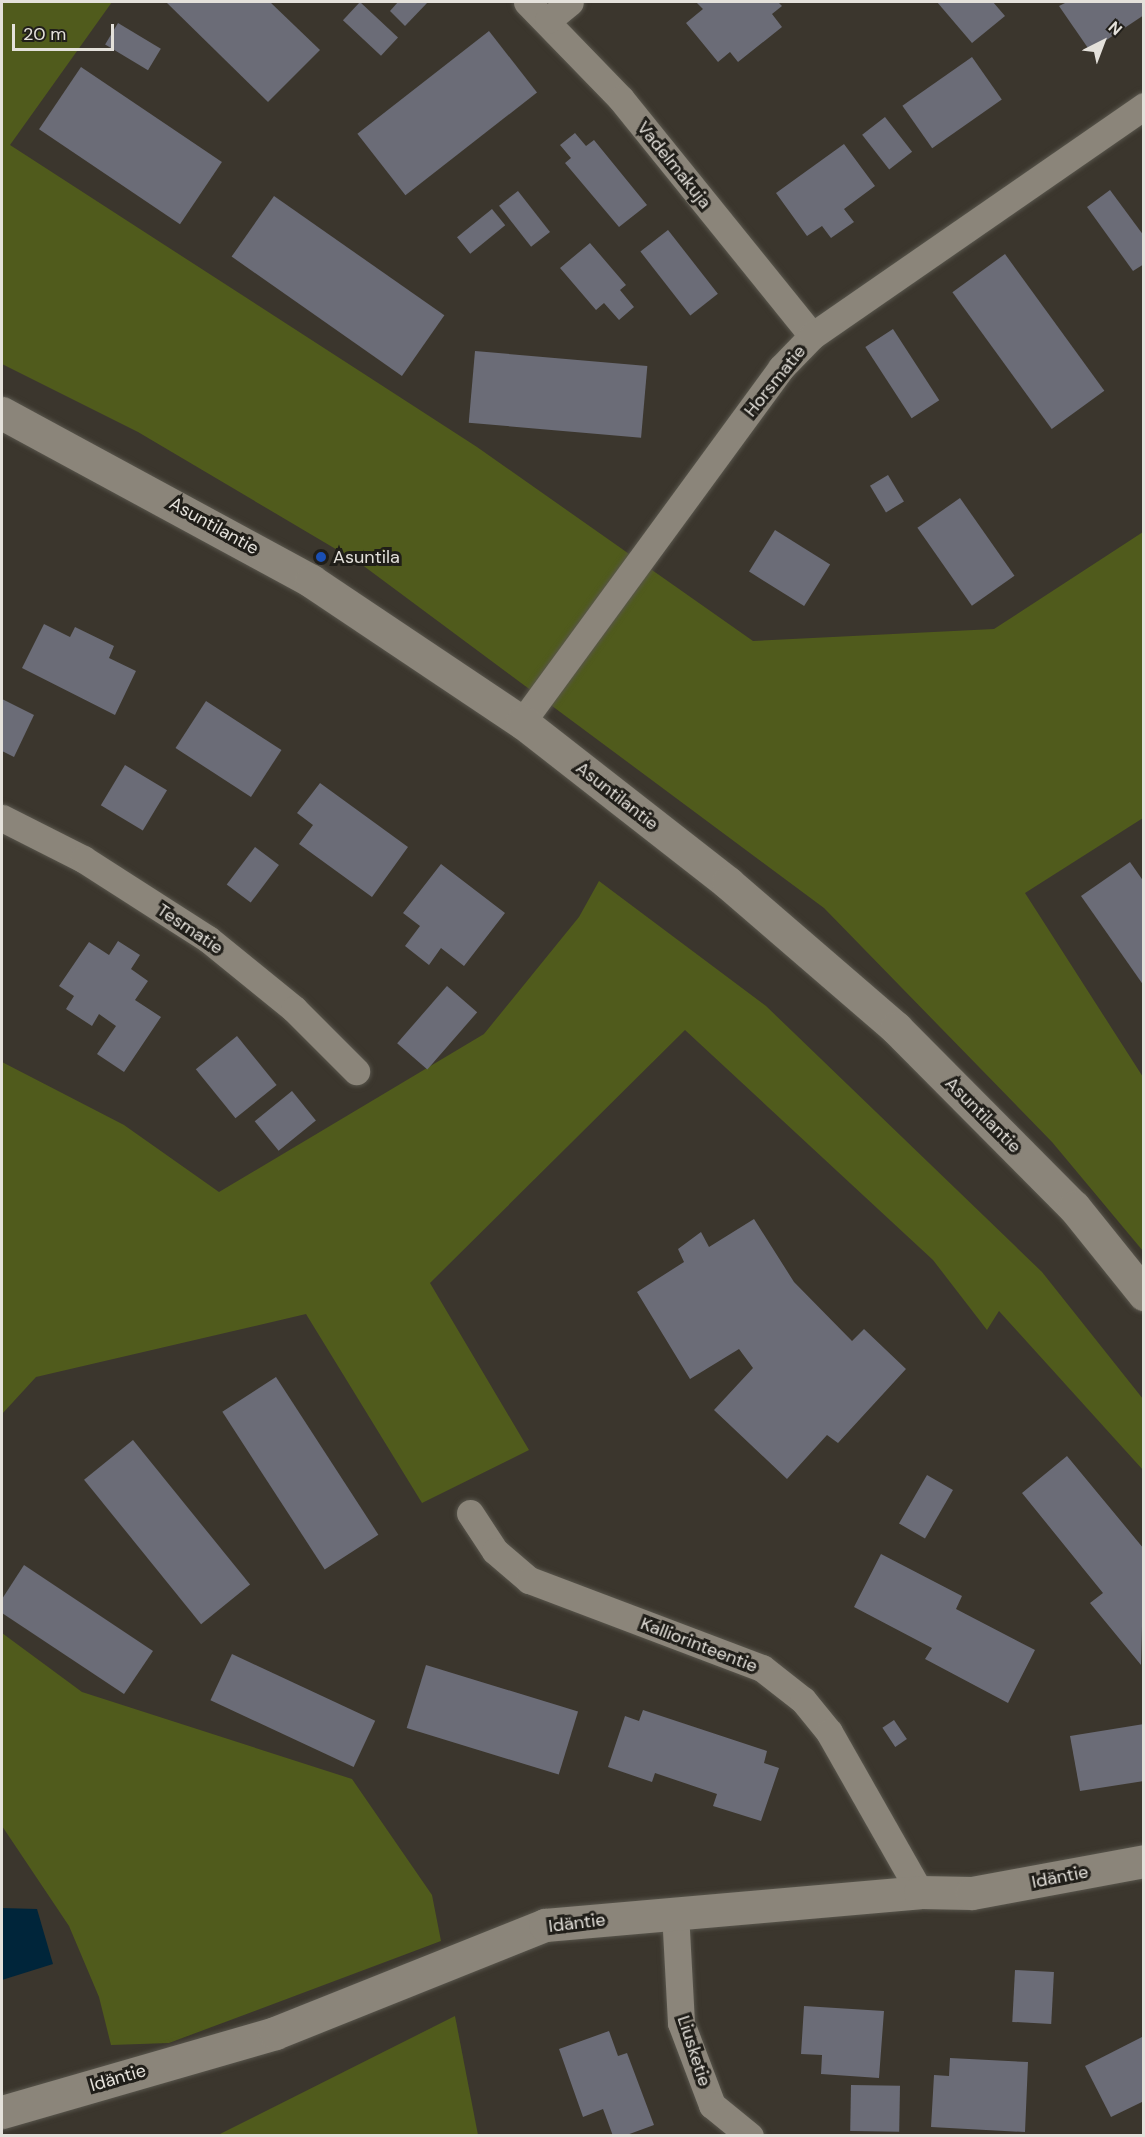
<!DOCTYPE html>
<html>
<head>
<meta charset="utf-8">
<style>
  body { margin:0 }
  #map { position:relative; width:1145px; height:2137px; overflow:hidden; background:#3b362d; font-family:"DM Sans",sans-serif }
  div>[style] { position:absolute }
  .green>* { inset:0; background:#505b1c }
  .water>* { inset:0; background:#00253a }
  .building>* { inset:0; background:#6b6c77; transform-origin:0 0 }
  .roads { filter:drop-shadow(0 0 2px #58554c) drop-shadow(0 0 2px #58554c) }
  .street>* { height:27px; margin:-13.5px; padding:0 13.5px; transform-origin:13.5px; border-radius:13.5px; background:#8b857a }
  .secondary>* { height:33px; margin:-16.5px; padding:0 16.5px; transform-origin:16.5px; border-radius:16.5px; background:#8b857a }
  .dots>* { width:16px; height:16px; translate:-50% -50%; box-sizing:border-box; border:3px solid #201e19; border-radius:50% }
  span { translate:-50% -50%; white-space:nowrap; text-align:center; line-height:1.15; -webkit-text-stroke:6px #201e19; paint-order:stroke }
  .street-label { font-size:18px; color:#e4e1db }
  .poi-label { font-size:18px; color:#e4e1db }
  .left { translate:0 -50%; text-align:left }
  .frame { position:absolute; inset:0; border:3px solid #e4e1db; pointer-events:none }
  .north { position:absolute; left:1073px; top:12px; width:60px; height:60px; -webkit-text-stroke:4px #201e19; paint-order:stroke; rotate:42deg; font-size:16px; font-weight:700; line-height:24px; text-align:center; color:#e4e1db }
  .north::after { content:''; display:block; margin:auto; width:21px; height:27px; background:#e4e1db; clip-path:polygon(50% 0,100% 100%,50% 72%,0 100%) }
  .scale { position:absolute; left:12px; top:24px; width:102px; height:27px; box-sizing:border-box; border:3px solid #e4e1db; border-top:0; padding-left:8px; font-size:18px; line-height:21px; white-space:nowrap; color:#e4e1db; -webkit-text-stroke:4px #201e19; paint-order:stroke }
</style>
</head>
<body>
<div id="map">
  <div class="green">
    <i style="clip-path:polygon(2px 2px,112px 2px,10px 145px,477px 447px,753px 641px,994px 629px,1143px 532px,1143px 818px,1025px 893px,1143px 1077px,1143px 1251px,1052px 1142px,824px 908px,361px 564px,138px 432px,2px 364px)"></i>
    <i style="clip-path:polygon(599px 881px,766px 1006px,1042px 1272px,1143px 1399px,1143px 1470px,999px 1311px,987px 1330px,933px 1260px,685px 1030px,430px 1283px,529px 1450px,422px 1503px,306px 1314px,36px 1377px,2px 1414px,2px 1062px,124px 1125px,219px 1192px,484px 1034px,579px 917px)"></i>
    <i style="clip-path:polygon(2px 1633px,82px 1692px,352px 1779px,432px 1895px,441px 1941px,169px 2043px,111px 2045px,99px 1997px,69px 1926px,2px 1826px)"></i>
    <i style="clip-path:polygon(455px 2016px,478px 2135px,218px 2135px)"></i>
  </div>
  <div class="water">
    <i style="clip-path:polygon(2px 1908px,37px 1909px,53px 1964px,2px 1980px)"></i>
  </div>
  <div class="building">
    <i style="clip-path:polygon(166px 2px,270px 2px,320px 50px,268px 102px)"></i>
    <i style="left:360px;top:2px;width:52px;height:25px;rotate:43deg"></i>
    <i style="clip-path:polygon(398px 2px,428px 2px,405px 26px,390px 11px)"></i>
    <i style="clip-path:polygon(696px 2px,778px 2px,782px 6px,772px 14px,782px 27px,738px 62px,730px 52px,718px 62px,686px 23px,703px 9px)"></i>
    <i style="clip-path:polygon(937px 2px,993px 2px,1005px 16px,972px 43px)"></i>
    <i style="clip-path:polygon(1067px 2px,1144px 2px,1144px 15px,1090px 51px,1059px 6px)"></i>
    <i style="left:118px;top:23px;width:50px;height:25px;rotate:31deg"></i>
    <i style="left:489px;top:31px;width:78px;height:167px;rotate:52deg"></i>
    <i style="left:972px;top:57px;width:52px;height:85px;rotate:55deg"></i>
    <i style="left:81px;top:67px;width:170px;height:75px;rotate:34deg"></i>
    <i style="left:885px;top:117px;width:44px;height:29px;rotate:52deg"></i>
    <i style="clip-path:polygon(575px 133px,586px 146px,594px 140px,647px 205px,619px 227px,565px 163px,571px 158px,560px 145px)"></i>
    <i style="clip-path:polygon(844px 144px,875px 186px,844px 209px,854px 222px,831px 238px,822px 226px,807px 236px,776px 193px)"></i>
    <i style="clip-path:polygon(1110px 190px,1144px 236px,1144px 264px,1133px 271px,1087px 207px)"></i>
    <i style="left:518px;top:191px;width:52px;height:24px;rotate:52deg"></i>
    <i style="left:274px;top:196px;width:208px;height:74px;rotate:35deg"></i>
    <i style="left:492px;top:209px;width:21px;height:45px;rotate:51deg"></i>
    <i style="left:668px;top:230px;width:81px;height:35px;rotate:52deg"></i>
    <i style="clip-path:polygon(590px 243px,626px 285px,620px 290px,634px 307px,619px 320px,604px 303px,596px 310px,560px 268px)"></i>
    <i style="left:1005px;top:254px;width:169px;height:65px;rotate:54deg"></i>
    <i style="left:893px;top:329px;width:85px;height:33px;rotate:57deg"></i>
    <i style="left:475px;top:351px;width:173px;height:72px;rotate:5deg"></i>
    <i style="left:888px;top:475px;width:31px;height:21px;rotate:59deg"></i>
    <i style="left:960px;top:498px;width:95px;height:52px;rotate:55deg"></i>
    <i style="left:775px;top:530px;width:65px;height:49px;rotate:32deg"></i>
    <i style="clip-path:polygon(44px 624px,70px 637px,75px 627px,114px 646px,109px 658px,136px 671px,115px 715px,22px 668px)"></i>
    <i style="clip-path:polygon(2px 699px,34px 715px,14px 757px,2px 751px)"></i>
    <i style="left:206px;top:701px;width:90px;height:56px;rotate:33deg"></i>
    <i style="left:125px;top:765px;width:49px;height:47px;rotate:31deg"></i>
    <i style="clip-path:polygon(320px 783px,408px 847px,372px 897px,299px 844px,313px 825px,297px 813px)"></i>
    <i style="left:255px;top:847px;width:30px;height:47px;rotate:37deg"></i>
    <i style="clip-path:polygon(1130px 862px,1144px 882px,1144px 986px,1081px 896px)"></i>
    <i style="clip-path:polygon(441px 864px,505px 913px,464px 966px,441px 948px,429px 965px,405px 946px,420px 926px,403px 913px)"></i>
    <i style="clip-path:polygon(118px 941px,140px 955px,131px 969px,148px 981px,135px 1000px,161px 1017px,124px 1072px,97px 1054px,116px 1026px,99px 1014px,92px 1026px,66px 1009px,74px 996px,59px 986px,89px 942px,109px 955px)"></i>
    <i style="left:447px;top:986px;width:40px;height:76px;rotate:41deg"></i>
    <i style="left:237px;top:1036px;width:63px;height:53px;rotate:51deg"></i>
    <i style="left:292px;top:1091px;width:38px;height:48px;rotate:51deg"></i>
    <i style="clip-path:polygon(754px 1219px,794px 1282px,852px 1341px,864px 1329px,906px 1369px,838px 1443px,827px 1435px,787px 1479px,714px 1410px,753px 1368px,739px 1349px,690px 1379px,637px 1292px,684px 1262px,678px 1249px,701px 1232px,709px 1247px)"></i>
    <i style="left:276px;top:1377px;width:188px;height:64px;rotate:57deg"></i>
    <i style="left:133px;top:1440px;width:186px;height:63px;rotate:51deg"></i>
    <i style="clip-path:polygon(1067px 1456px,1144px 1549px,1141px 1665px,1090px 1603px,1103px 1593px,1022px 1493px)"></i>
    <i style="left:927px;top:1475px;width:30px;height:56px;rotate:30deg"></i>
    <i style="clip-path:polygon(881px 1554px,962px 1596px,956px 1609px,1035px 1650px,1008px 1703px,925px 1659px,932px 1648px,854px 1607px)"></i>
    <i style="clip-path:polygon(24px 1565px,153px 1651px,124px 1694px,2px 1613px,2px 1599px)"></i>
    <i style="left:232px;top:1654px;width:158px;height:51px;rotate:25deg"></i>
    <i style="left:426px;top:1665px;width:159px;height:66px;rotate:17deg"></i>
    <i style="clip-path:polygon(643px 1710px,767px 1751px,764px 1763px,779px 1768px,761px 1821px,713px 1806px,717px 1794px,655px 1773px,652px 1782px,608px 1767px,625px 1716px,639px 1721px)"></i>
    <i style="left:894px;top:1720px;width:23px;height:14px;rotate:56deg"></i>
    <i style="clip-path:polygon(1144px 1724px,1144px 1781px,1080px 1791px,1070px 1736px)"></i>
    <i style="left:1015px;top:1970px;width:39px;height:52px;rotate:3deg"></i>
    <i style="clip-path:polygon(804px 2006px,884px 2011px,879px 2078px,821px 2074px,822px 2055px,801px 2054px)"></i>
    <i style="clip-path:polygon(609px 2031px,618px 2056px,627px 2053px,654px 2125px,624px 2136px,613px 2136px,603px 2109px,583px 2117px,559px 2049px)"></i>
    <i style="clip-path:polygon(1144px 2036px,1144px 2101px,1111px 2117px,1085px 2066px)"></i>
    <i style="clip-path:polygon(950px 2058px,1028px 2062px,1025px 2132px,931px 2127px,934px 2075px,949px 2076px)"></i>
    <i style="left:851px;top:2085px;width:49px;height:46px;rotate:1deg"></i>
  </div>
  <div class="roads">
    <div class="street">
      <i style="left:527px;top:2px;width:135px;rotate:45.9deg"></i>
      <i style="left:621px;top:99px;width:304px;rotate:51.1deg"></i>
      <i style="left:548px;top:20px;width:28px;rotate:-39deg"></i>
      <i style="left:522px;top:722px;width:439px;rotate:-53.8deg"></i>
      <i style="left:781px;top:368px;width:45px;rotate:-45.9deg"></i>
      <i style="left:812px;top:336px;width:404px;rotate:-34.7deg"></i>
      <i style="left:2px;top:818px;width:91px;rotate:26.8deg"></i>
      <i style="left:83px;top:859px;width:148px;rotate:32.6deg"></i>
      <i style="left:208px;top:939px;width:111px;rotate:39.1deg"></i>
      <i style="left:294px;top:1009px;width:88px;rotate:45deg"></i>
      <i style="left:470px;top:1513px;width:45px;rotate:56.7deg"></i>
      <i style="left:495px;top:1551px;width:45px;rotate:40.5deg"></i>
      <i style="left:529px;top:1580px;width:249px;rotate:20.7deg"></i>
      <i style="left:762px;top:1668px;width:52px;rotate:38deg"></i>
      <i style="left:803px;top:1700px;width:41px;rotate:50.9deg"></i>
      <i style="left:829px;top:1732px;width:184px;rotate:60.4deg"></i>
      <i style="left:675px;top:1912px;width:111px;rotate:86.9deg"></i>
      <i style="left:681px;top:2023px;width:88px;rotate:69.3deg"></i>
      <i style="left:712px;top:2105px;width:49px;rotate:39.2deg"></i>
    </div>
    <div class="secondary">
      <i style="left:2px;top:413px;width:352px;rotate:28.5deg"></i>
      <i style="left:311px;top:581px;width:254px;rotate:33.8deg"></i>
      <i style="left:522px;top:722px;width:261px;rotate:38deg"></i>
      <i style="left:728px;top:883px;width:222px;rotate:40.8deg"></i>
      <i style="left:896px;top:1028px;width:252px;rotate:45.2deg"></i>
      <i style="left:1074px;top:1207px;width:112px;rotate:51.2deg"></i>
      <i style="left:2px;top:2112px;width:284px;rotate:-16.1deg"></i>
      <i style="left:275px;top:2033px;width:291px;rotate:-21.8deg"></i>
      <i style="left:545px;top:1925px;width:376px;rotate:-5deg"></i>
      <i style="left:920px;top:1892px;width:52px;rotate:1.1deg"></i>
      <i style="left:972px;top:1893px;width:175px;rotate:-10.5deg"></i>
    </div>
  </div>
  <div class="dots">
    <i style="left:321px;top:557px;background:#1a4fb4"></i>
  </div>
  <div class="street-label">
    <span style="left:674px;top:165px;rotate:51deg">Vadelmakuja</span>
    <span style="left:775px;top:381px;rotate:-51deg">Horsmatie</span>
    <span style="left:214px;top:526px;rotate:29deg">Asuntilantie</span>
    <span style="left:617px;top:796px;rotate:38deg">Asuntilantie</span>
    <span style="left:190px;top:929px;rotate:34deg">Tesmatie</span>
    <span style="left:983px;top:1115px;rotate:45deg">Asuntilantie</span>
    <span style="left:699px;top:1645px;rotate:21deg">Kalliorinteentie</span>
    <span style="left:1060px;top:1877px;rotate:-11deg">Idäntie</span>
    <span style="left:577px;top:1923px;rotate:-7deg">Idäntie</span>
    <span style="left:694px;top:2051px;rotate:72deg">Liusketie</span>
    <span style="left:118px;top:2078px;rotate:-16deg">Idäntie</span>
  </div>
  <div class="poi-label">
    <span class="left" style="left:333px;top:557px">Asuntila</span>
  </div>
  <div class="frame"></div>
  <div class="north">N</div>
  <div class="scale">20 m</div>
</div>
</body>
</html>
